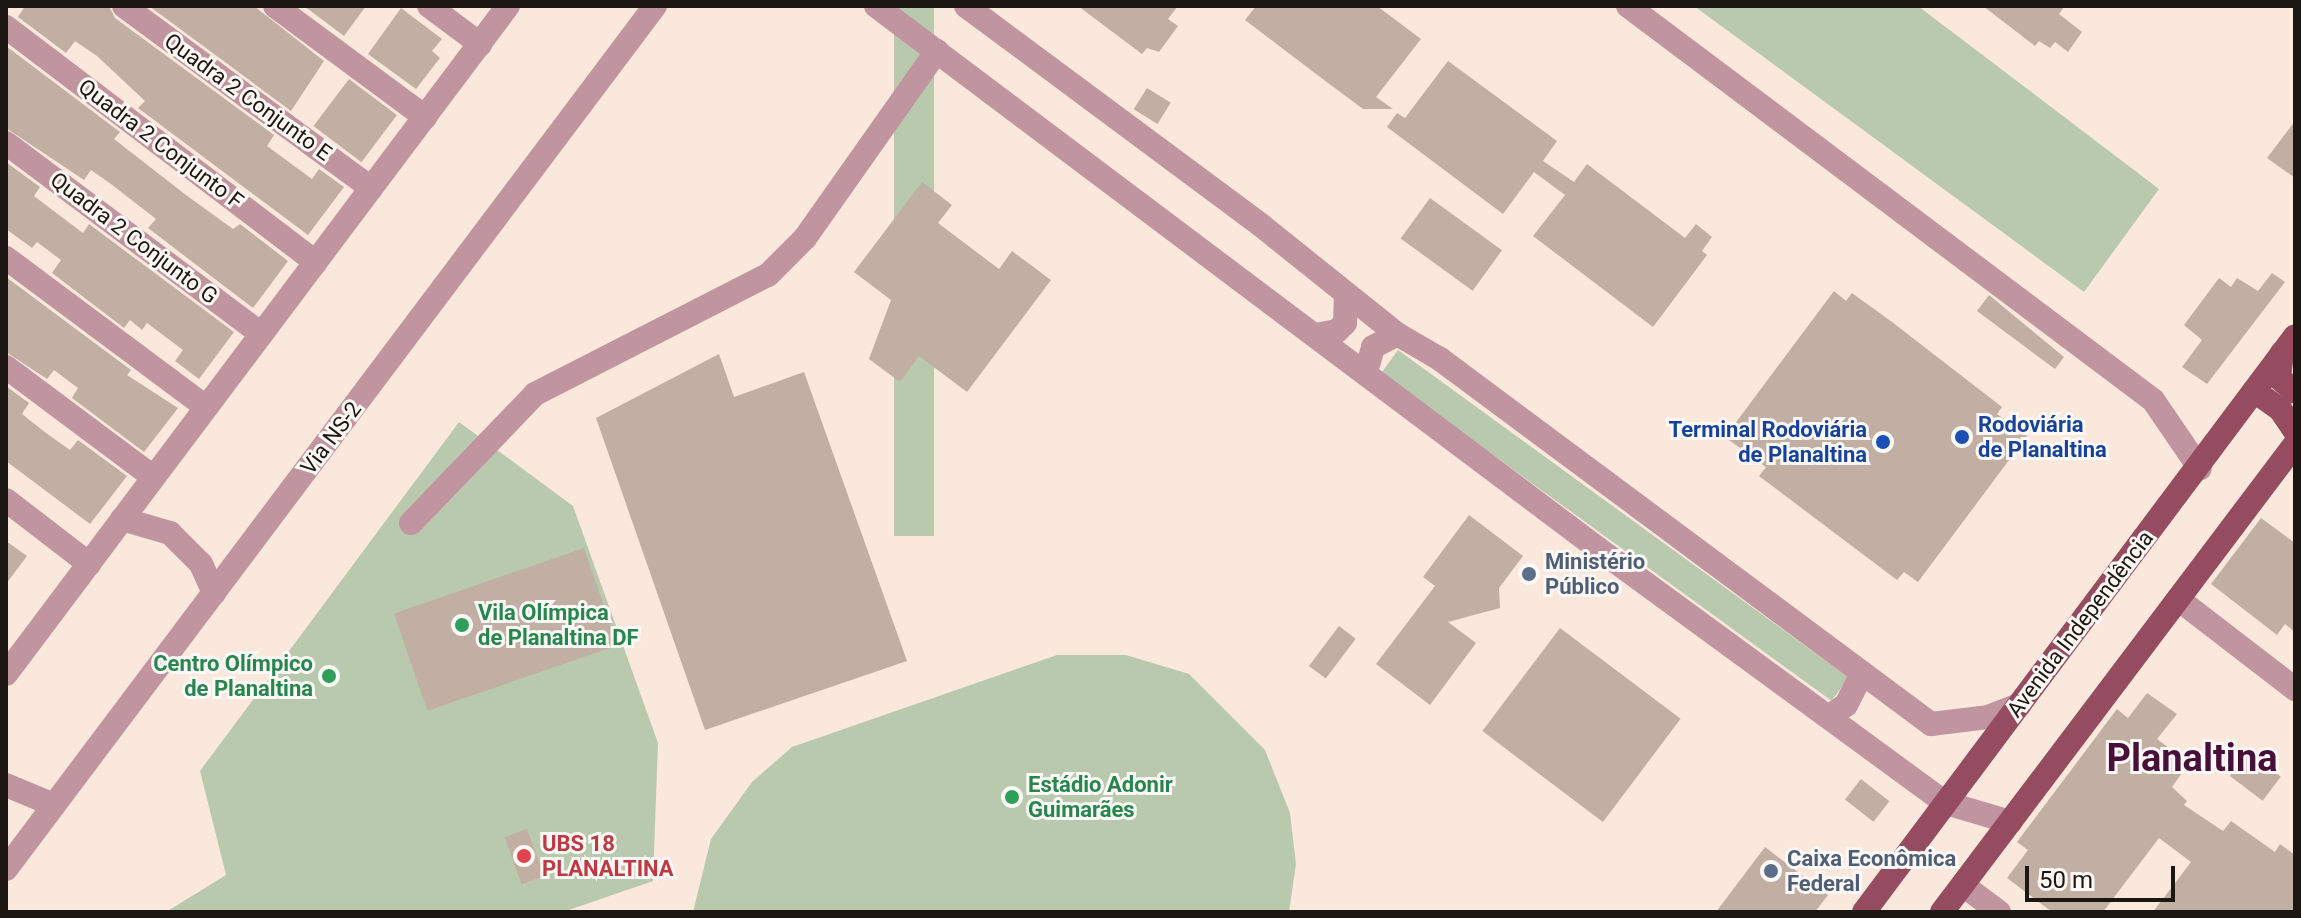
<!DOCTYPE html>
<html>
<head>
<meta charset="utf-8">
<style>
  body { margin:0 }
  #map { position:relative; width:2301px; height:918px; overflow:hidden; background:#fbe8dc; font-family:Roboto,sans-serif }
  div>[style] { position:absolute }
  .green>* { inset:0; background:#b9c9ae; transform-origin:0 0 }
  .building>* { inset:0; background:#c1afa4; transform-origin:0 0 }
  .minor>* { height:24px; margin:-12px; padding:0 12px; transform-origin:12px; border-radius:12px; background:#c0959f }
  .major>* { height:24px; margin:-12px; padding:0 12px; transform-origin:12px; border-radius:12px; background:#954c60 }
  .dots>* { width:22px; height:22px; translate:-50% -50%; box-sizing:border-box; border:4px solid #fcf8f6; border-radius:50% }
  span { translate:-50% -50%; white-space:nowrap; text-align:center; line-height:1.15; -webkit-text-stroke:6px #fcf8f6; paint-order:stroke }
  .street-label { font-size:22px; color:#1d1713 }
  .transit-label { font-size:22px; color:#164399; font-weight:700 }
  .left { translate:0 -50%; text-align:left }
  .right { translate:-100% -50%; text-align:right }
  .service-label { font-size:22px; color:#4e5e75; font-weight:700 }
  .leisure-label { font-size:22px; color:#27864d; font-weight:700 }
  .health-label { font-size:22px; color:#be3a42; font-weight:700 }
  .town-label { font-size:38px; color:#470f3a; font-weight:700 }
  .frame { position:absolute; inset:0; border:8px solid #1d1713; pointer-events:none }
  .scale { position:absolute; left:2025px; top:866px; width:150px; height:36px; box-sizing:border-box; border:4px solid #1d1713; border-top:0; padding-left:10px; font-size:24px; line-height:28px; white-space:nowrap; color:#1d1713; -webkit-text-stroke:6px #fcf8f6; paint-order:stroke }
</style>
</head>
<body>
<div id="map">
  <div class="green">
    <i style="left:894px;top:6px;width:40px;height:530px"></i>
    <i style="clip-path:polygon(1694px 6px,1918px 6px,2159px 189px,2084px 292px)"></i>
    <i style="left:1398px;top:350px;width:557px;height:29px;rotate:36deg"></i>
    <i style="clip-path:polygon(459px 422px,573px 506px,658px 743px,653px 881px,563px 912px,166px 912px,226px 875px,200px 771px)"></i>
    <i style="clip-path:polygon(1057px 655px,1126px 655px,1189px 674px,1265px 750px,1290px 813px,1296px 864px,1289px 912px,693px 912px,711px 839px,752px 782px,792px 747px)"></i>
  </div>
  <div class="building">
    <i style="clip-path:polygon(25px 6px,109px 6px,115px 18px,274px 135px,267px 146px,312px 179px,319px 169px,344px 187px,308px 235px,138px 108px,145px 101px,97px 56px,75px 41px,66px 53px,18px 17px)"></i>
    <i style="clip-path:polygon(149px 6px,254px 6px,324px 61px,291px 111px)"></i>
    <i style="clip-path:polygon(304px 6px,366px 6px,344px 36px)"></i>
    <i style="clip-path:polygon(1078px 6px,1178px 6px,1168px 19px,1178px 26px,1159px 52px,1147px 48px,1142px 54px)"></i>
    <i style="clip-path:polygon(1256px 6px,1377px 6px,1421px 39px,1376px 97px,1393px 109px,1363px 109px,1320px 77px,1245px 20px)"></i>
    <i style="clip-path:polygon(1983px 6px,2065px 6px,2059px 14px,2082px 32px,2068px 52px,2055px 42px,2050px 48px,2039px 41px,2035px 46px)"></i>
    <i style="clip-path:polygon(401px 8px,442px 39px,432px 51px,440px 58px,416px 89px,368px 54px)"></i>
    <i style="clip-path:polygon(6px 46px,120px 132px,114px 139px,186px 195px,233px 229px,240px 224px,288px 261px,253px 308px,148px 228px,156px 219px,111px 184px,91px 170px,84px 180px,6px 128px)"></i>
    <i style="clip-path:polygon(1448px 61px,1557px 141px,1543px 161px,1574px 182px,1587px 164px,1685px 238px,1696px 224px,1712px 237px,1702px 251px,1707px 255px,1653px 327px,1533px 236px,1565px 195px,1534px 172px,1503px 214px,1387px 127px,1397px 113px,1405px 118px)"></i>
    <i style="left:349px;top:79px;width:60px;height:59px;rotate:37deg"></i>
    <i style="left:1147px;top:88px;width:28px;height:25px;rotate:32deg"></i>
    <i style="clip-path:polygon(2295px 121px,2295px 178px,2267px 158px)"></i>
    <i style="clip-path:polygon(6px 162px,40px 187px,34px 196px,55px 212px,83px 233px,89px 224px,234px 332px,199px 379px,175px 361px,183px 350px,147px 323px,142px 330px,130px 320px,124px 328px,52px 273px,61px 260px,37px 242px,32px 248px,6px 229px)"></i>
    <i style="clip-path:polygon(922px 182px,952px 205px,938px 223px,999px 269px,1012px 251px,1051px 280px,967px 392px,919px 356px,900px 382px,869px 359px,891px 300px,854px 272px)"></i>
    <i style="left:1430px;top:198px;width:89px;height:50px;rotate:36deg"></i>
    <i style="clip-path:polygon(2272px 273px,2285px 282px,2207px 384px,2182px 367px,2202px 340px,2184px 325px,2219px 278px,2231px 287px,2237px 278px,2258px 291px)"></i>
    <i style="clip-path:polygon(6px 277px,131px 370px,127px 375px,178px 408px,144px 452px,72px 398px,78px 388px,54px 370px,47px 379px,6px 352px)"></i>
    <i style="clip-path:polygon(1834px 291px,1846px 301px,1852px 293px,1892px 322px,2002px 407px,1997px 414px,2027px 436px,1918px 582px,1904px 572px,1897px 580px,1759px 476px,1766px 467px,1725px 437px)"></i>
    <i style="clip-path:polygon(1989px 295px,2064px 357px,2055px 369px,1977px 311px)"></i>
    <i style="clip-path:polygon(719px 354px,734px 397px,804px 372px,907px 661px,705px 730px,596px 418px)"></i>
    <i style="clip-path:polygon(6px 386px,29px 403px,22px 414px,46px 433px,70px 450px,78px 440px,127px 476px,90px 524px,6px 461px)"></i>
    <i style="clip-path:polygon(1469px 515px,1523px 556px,1499px 588px,1500px 608px,1448px 622px,1476px 643px,1430px 705px,1376px 664px,1435px 586px,1423px 577px)"></i>
    <i style="clip-path:polygon(2261px 518px,2295px 543px,2295px 632px,2285px 624px,2277px 635px,2211px 584px)"></i>
    <i style="clip-path:polygon(6px 541px,27px 556px,6px 584px)"></i>
    <i style="left:584px;top:548px;width:103px;height:201px;rotate:71deg"></i>
    <i style="left:1339px;top:626px;width:21px;height:50px;rotate:37deg"></i>
    <i style="left:1560px;top:628px;width:151px;height:129px;rotate:37deg"></i>
    <i style="clip-path:polygon(2147px 693px,2177px 714px,2157px 739px,2189px 763px,2172px 787px,2187px 801px,2184px 805px,2223px 831px,2231px 821px,2275px 852px,2280px 844px,2295px 855px,2295px 912px,2153px 912px,2191px 862px,2159px 838px,2103px 912px,2052px 912px,2007px 878px,2028px 850px,2017px 842px,2117px 709px,2128px 718px)"></i>
    <i style="left:2248px;top:752px;width:41px;height:30px;rotate:37deg"></i>
    <i style="left:1861px;top:779px;width:36px;height:26px;rotate:38deg"></i>
    <i style="left:527px;top:829px;width:50px;height:24px;rotate:70deg"></i>
    <i style="clip-path:polygon(1765px 847px,1828px 895px,1815px 912px,1716px 912px)"></i>
  </div>
  <div class="minor">
    <i style="left:124px;top:6px;width:307px;rotate:36.4deg"></i>
    <i style="left:275px;top:6px;width:187px;rotate:36.5deg"></i>
    <i style="left:429px;top:6px;width:64px;rotate:36.7deg"></i>
    <i style="left:876px;top:6px;width:902px;rotate:36.93deg"></i>
    <i style="left:1597px;top:548px;width:432px;rotate:36.2deg"></i>
    <i style="left:1946px;top:803px;width:67px;rotate:16.5deg"></i>
    <i style="left:966px;top:6px;width:369px;rotate:36.6deg"></i>
    <i style="left:1262px;top:226px;width:173px;rotate:38.7deg"></i>
    <i style="left:1397px;top:334px;width:50px;rotate:30.2deg"></i>
    <i style="left:1440px;top:359px;width:612px;rotate:36.63deg"></i>
    <i style="left:1931px;top:724px;width:57px;rotate:-7deg"></i>
    <i style="left:1988px;top:717px;width:34px;rotate:-21deg"></i>
    <i style="left:1628px;top:6px;width:656px;rotate:36.89deg"></i>
    <i style="left:2153px;top:400px;width:83px;rotate:55.7deg"></i>
    <i style="left:6px;top:27px;width:389px;rotate:37.2deg"></i>
    <i style="left:6px;top:143px;width:319px;rotate:36.8deg"></i>
    <i style="left:6px;top:258px;width:249px;rotate:36.7deg"></i>
    <i style="left:1316px;top:335px;width:21px;rotate:-11deg"></i>
    <i style="left:1337px;top:331px;width:11px;rotate:-45deg"></i>
    <i style="left:1345px;top:323px;width:27px;rotate:-88deg"></i>
    <i style="left:6px;top:367px;width:184px;rotate:36.8deg"></i>
    <i style="left:1366px;top:372px;width:26px;rotate:-74deg"></i>
    <i style="left:1373px;top:347px;width:27px;rotate:-28deg"></i>
    <i style="left:6px;top:500px;width:105px;rotate:37.6deg"></i>
    <i style="left:122px;top:519px;width:50px;rotate:16.3deg"></i>
    <i style="left:170px;top:533px;width:44px;rotate:45deg"></i>
    <i style="left:201px;top:564px;width:32px;rotate:66deg"></i>
    <i style="left:411px;top:523px;width:179px;rotate:-46.1deg"></i>
    <i style="left:535px;top:394px;width:262px;rotate:-27.1deg"></i>
    <i style="left:768px;top:275px;width:52px;rotate:-45deg"></i>
    <i style="left:805px;top:238px;width:229px;rotate:-54.8deg"></i>
    <i style="left:2178px;top:599px;width:148px;rotate:37.6deg"></i>
    <i style="left:6px;top:674px;width:836px;rotate:-53.08deg"></i>
    <i style="left:1830px;top:716px;width:19px;rotate:-35deg"></i>
    <i style="left:1846px;top:705px;width:36px;rotate:-63deg"></i>
    <i style="left:6px;top:785px;width:52px;rotate:22.6deg"></i>
    <i style="left:6px;top:869px;width:1080px;rotate:-53.06deg"></i>
    <i style="left:1963px;top:885px;width:45px;rotate:36.9deg"></i>
  </div>
  <div class="major">
    <i style="left:2282px;top:353px;width:25px;rotate:97deg"></i>
    <i style="left:2279px;top:378px;width:21px;rotate:41deg"></i>
    <i style="left:2254px;top:391px;width:32px;rotate:35deg"></i>
    <i style="left:2280px;top:409px;width:27px;rotate:56deg"></i>
    <i style="left:1864px;top:912px;width:719px;rotate:-53.19deg"></i>
    <i style="left:1942px;top:912px;width:586px;rotate:-52.97deg"></i>
  </div>
  <div class="dots">
    <i style="left:1962px;top:437px;background:#1a4fb4"></i>
    <i style="left:1883px;top:442px;background:#1a4fb4"></i>
    <i style="left:1529px;top:574px;background:#5c6f8a"></i>
    <i style="left:462px;top:625px;background:#2e9e5b"></i>
    <i style="left:329px;top:676px;background:#2e9e5b"></i>
    <i style="left:1012px;top:797px;background:#2e9e5b"></i>
    <i style="left:524px;top:856px;background:#e0444e"></i>
    <i style="left:1771px;top:871px;background:#5c6f8a"></i>
  </div>
  <div class="street-label">
    <span style="left:248px;top:97px;rotate:36deg">Quadra 2 Conjunto E</span>
    <span style="left:161px;top:144px;rotate:37deg">Quadra 2 Conjunto F</span>
    <span style="left:134px;top:238px;rotate:37deg">Quadra 2 Conjunto G</span>
    <span style="left:331px;top:438px;rotate:-53deg">Via NS-2</span>
    <span style="left:2080px;top:624px;rotate:-53deg">Avenida Independência</span>
  </div>
  <div class="transit-label">
    <span class="left" style="left:1978px;top:437px">Rodoviária<br>de Planaltina</span>
    <span class="right" style="left:1867px;top:442px">Terminal Rodoviária<br>de Planaltina</span>
  </div>
  <div class="service-label">
    <span class="left" style="left:1545px;top:574px">Ministério<br>Público</span>
    <span class="left" style="left:1787px;top:871px">Caixa Econômica<br>Federal</span>
  </div>
  <div class="leisure-label">
    <span class="left" style="left:478px;top:625px">Vila Olímpica<br>de Planaltina DF</span>
    <span class="right" style="left:313px;top:676px">Centro Olímpico<br>de Planaltina</span>
    <span class="left" style="left:1028px;top:797px">Estádio Adonir<br>Guimarães</span>
  </div>
  <div class="health-label">
    <span class="left" style="left:542px;top:856px">UBS 18<br>PLANALTINA</span>
  </div>
  <div class="town-label">
    <span style="left:2192px;top:759px">Planaltina</span>
  </div>
  <div class="frame"></div>
  <div class="scale">50 m</div>
</div>
</body>
</html>
